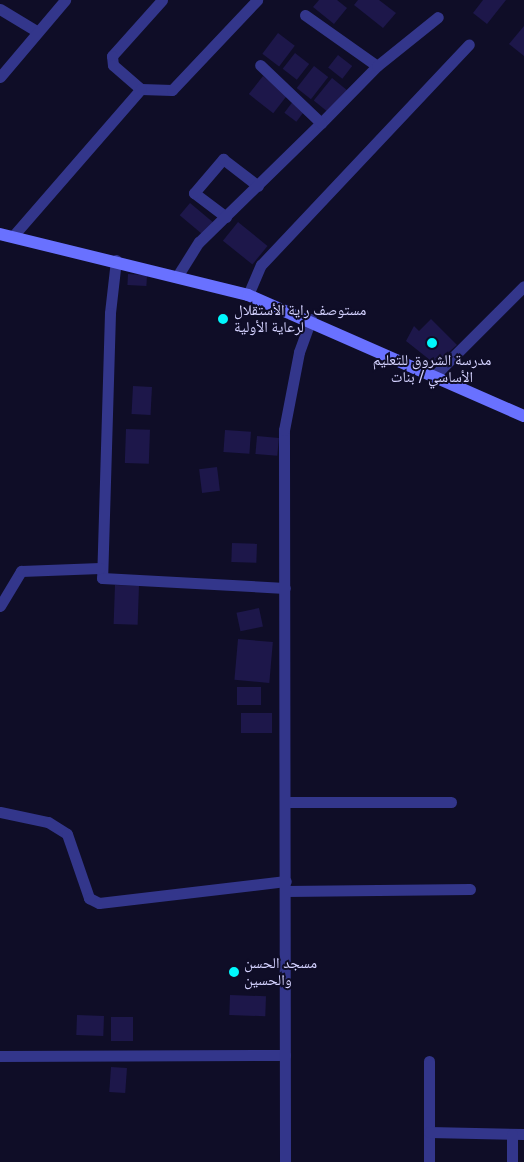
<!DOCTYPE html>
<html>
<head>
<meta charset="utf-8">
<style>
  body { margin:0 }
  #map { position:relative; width:524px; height:1162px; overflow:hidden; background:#0f0d27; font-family:Figtree,"Noto Naskh Arabic",sans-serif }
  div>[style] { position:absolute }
  .building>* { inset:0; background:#1d174a; transform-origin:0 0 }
  .street>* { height:11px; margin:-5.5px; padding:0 5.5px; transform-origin:5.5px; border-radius:5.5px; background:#33368b }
  .secondary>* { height:12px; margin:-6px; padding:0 6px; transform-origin:6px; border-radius:6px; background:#6971ff }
  .dots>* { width:14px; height:14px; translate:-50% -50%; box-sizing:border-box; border:2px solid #0f0d27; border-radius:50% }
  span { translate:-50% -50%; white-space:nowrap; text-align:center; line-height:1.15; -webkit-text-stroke:4px #0f0d27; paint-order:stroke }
  .poi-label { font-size:15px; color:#d4d2ff }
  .left { translate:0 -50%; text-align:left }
</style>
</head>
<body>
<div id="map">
  <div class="building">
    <i style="clip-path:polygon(319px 0,337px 0,347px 8px,334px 24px,313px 7px)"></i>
    <i style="clip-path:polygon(358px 0,379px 0,396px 13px,383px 28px,354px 5px)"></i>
    <i style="clip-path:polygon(483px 0,506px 0,487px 24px,473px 13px)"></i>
    <i style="clip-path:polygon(524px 26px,524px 56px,509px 44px)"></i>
    <i style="left:278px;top:33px;width:21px;height:26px;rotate:37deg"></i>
    <i style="left:295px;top:53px;width:18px;height:20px;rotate:38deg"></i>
    <i style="left:338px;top:55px;width:18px;height:16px;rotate:38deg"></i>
    <i style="left:314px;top:66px;width:18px;height:28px;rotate:38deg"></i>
    <i style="left:263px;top:76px;width:31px;height:23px;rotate:38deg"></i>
    <i style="left:332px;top:78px;width:21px;height:29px;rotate:39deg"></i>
    <i style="left:294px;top:100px;width:15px;height:16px;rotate:37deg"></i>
    <i style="left:190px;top:203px;width:30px;height:16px;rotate:40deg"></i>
    <i style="left:238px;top:222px;width:38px;height:24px;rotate:39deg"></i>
    <i style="left:128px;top:274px;width:19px;height:11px;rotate:3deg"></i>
    <i style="clip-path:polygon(431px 319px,457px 345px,435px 364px,406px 341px,414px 326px,419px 331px)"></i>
    <i style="left:133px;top:386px;width:19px;height:28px;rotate:3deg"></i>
    <i style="left:126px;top:429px;width:24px;height:34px;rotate:2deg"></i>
    <i style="left:225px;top:430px;width:26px;height:22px;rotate:4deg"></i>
    <i style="left:257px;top:436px;width:22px;height:18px;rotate:5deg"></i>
    <i style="left:217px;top:467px;width:24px;height:18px;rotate:83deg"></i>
    <i style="left:232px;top:543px;width:25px;height:19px;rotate:2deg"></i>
    <i style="left:115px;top:585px;width:24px;height:39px;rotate:2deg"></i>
    <i style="left:259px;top:608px;width:19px;height:23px;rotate:78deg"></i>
    <i style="left:238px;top:639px;width:35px;height:41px;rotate:5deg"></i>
    <i style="left:237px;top:687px;width:24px;height:18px"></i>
    <i style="left:241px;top:713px;width:31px;height:20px"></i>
    <i style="left:230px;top:995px;width:36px;height:20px;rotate:2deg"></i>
    <i style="left:77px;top:1015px;width:27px;height:20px;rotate:2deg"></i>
    <i style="left:111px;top:1017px;width:22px;height:24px"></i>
    <i style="left:111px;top:1067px;width:16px;height:25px;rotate:4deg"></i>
  </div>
  <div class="street">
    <i style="left:162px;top:0;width:75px;rotate:131.8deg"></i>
    <i style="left:112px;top:56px;width:9px;rotate:84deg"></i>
    <i style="left:113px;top:65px;width:37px;rotate:41deg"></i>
    <i style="left:141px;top:89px;width:31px;rotate:2deg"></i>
    <i style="left:172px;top:90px;width:124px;rotate:-46.6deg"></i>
    <i style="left:0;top:9px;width:44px;rotate:31.2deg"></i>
    <i style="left:305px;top:15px;width:88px;rotate:35.3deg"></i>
    <i style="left:377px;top:66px;width:80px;rotate:134.5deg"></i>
    <i style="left:377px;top:66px;width:78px;rotate:-38.8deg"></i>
    <i style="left:0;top:77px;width:101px;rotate:-49.8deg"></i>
    <i style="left:226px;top:217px;width:40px;rotate:-143deg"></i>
    <i style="left:194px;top:193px;width:45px;rotate:-49.5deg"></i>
    <i style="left:223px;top:159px;width:44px;rotate:37.6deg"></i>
    <i style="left:13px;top:236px;width:195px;rotate:-49deg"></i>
    <i style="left:116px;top:260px;width:53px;rotate:96.5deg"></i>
    <i style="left:110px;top:313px;width:265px;rotate:91.7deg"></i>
    <i style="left:102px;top:578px;width:183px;rotate:3.1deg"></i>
    <i style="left:178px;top:275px;width:39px;rotate:-58deg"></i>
    <i style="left:199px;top:242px;width:170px;rotate:-44.3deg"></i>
    <i style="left:321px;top:123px;width:84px;rotate:-136.4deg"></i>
    <i style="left:248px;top:295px;width:33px;rotate:-67deg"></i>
    <i style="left:261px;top:265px;width:303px;rotate:-46.7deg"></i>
    <i style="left:434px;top:376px;width:127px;rotate:-45deg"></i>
    <i style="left:0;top:606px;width:41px;rotate:-59deg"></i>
    <i style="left:21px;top:571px;width:79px;rotate:-2.2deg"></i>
    <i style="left:286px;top:802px;width:165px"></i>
    <i style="left:0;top:812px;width:49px;rotate:11.8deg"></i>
    <i style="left:48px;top:822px;width:22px;rotate:32deg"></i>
    <i style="left:67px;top:834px;width:68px;rotate:71deg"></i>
    <i style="left:89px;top:898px;width:11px;rotate:27deg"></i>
    <i style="left:99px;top:903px;width:188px;rotate:-6.7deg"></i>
    <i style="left:286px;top:891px;width:184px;rotate:-0.6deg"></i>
    <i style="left:0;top:1056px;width:285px;rotate:-0.2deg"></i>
    <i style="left:429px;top:1061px;width:101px;rotate:90deg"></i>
    <i style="left:429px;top:1132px;width:95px;rotate:1.2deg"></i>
    <i style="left:512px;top:1134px;width:28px;rotate:90deg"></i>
    <i style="left:285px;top:1162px;width:732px;rotate:-90.08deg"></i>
    <i style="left:284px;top:430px;width:79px;rotate:-79.1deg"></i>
    <i style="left:299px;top:352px;width:35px;rotate:-70deg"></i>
  </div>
  <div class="secondary">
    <i style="left:0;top:234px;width:255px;rotate:13.8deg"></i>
    <i style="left:248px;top:295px;width:301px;rotate:23.7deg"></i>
  </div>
  <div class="dots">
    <i style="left:223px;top:319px;background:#00f8fd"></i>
    <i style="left:432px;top:343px;background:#00f8fd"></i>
    <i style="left:234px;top:972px;background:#00f8fd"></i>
  </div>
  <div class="poi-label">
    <span class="left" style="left:234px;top:319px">مستوصف راية الأستقلال<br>لرعاية الأولية</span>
    <span style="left:432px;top:369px">مدرسة الشروق للتعليم<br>الأساسي / بنات</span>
    <span class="left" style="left:244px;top:972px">مسجد الحسن<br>والحسين</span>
  </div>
</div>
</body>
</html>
